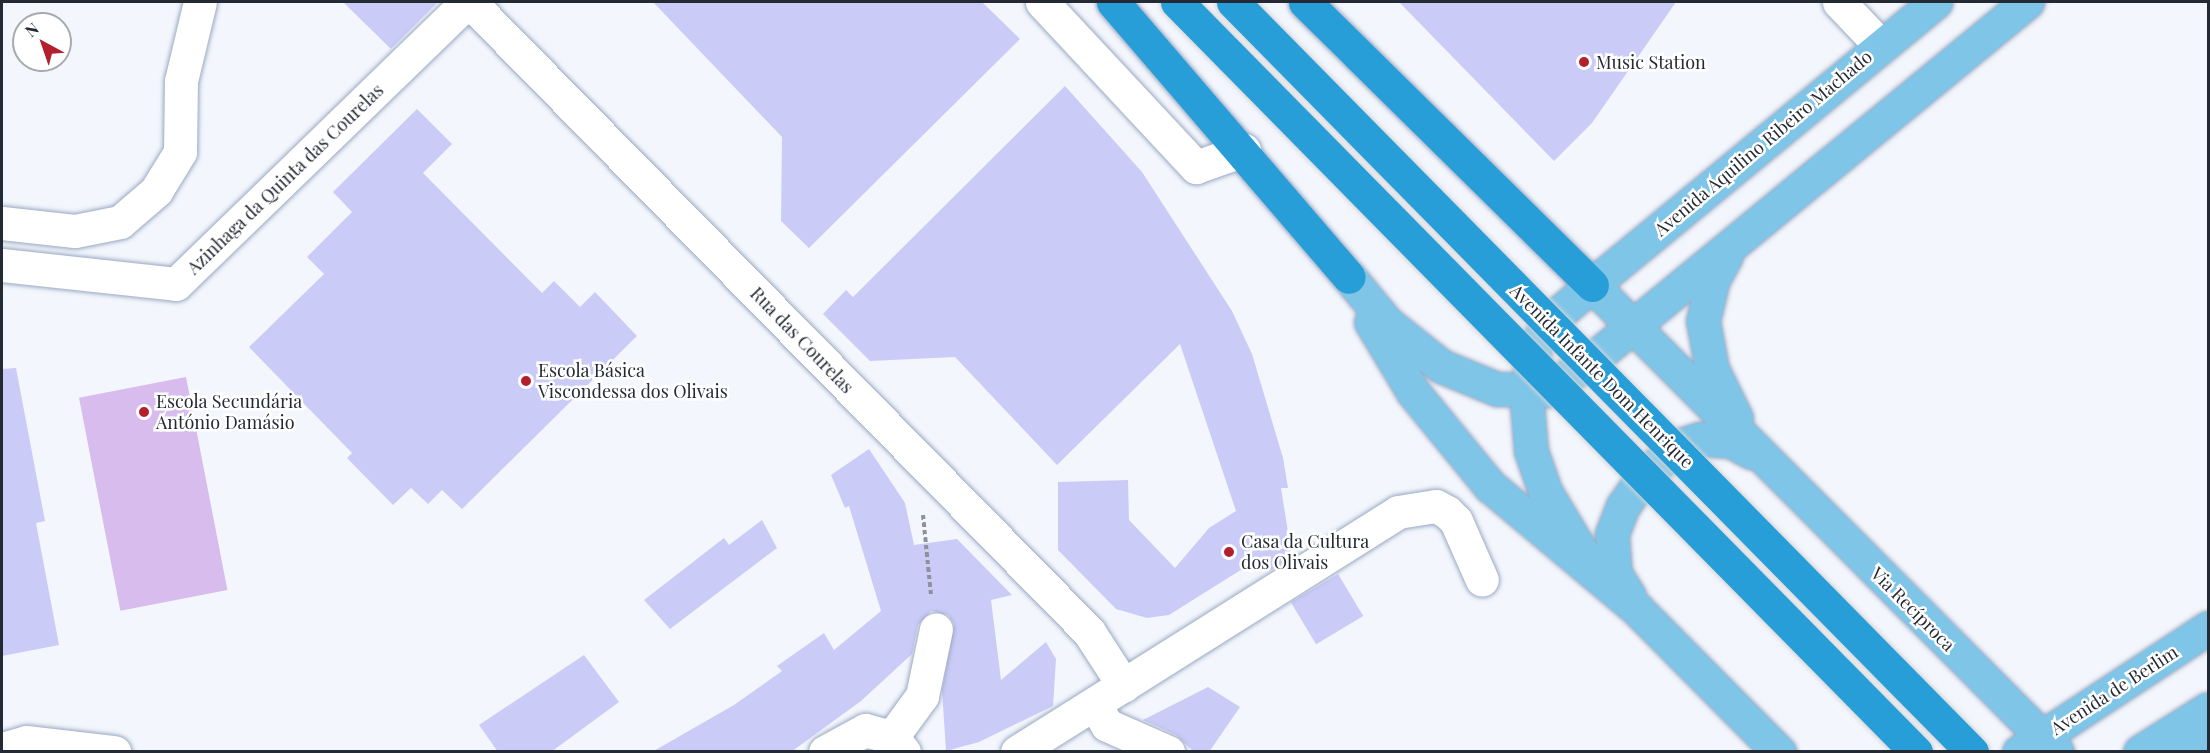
<!DOCTYPE html>
<html>
<head>
<meta charset="utf-8">
<style>
  body { margin:0 }
  #map { position:relative; width:2210px; height:753px; overflow:hidden; background:#f3f6fc; font-family:"Playfair Display",serif }
  div>[style] { position:absolute }
  .green>* { inset:0; background:#d7bced; transform-origin:0 0 }
  .building>* { inset:0; background:#cbcbf8; transform-origin:0 0 }
  .path>* { height:4px; margin-top:-2px; transform-origin:0; background:repeating-linear-gradient(90deg,#8d9199 0 4.5px,transparent 0 7.5px) }
  .roads { filter:drop-shadow(0 0 2px #9aa9c3) drop-shadow(0 0 2px #9aa9c3) }
  .minor>* { height:33px; margin:-16.5px; padding:0 16.5px; transform-origin:16.5px; border-radius:16.5px; background:#fff }
  .major>* { height:33px; margin:-16.5px; padding:0 16.5px; transform-origin:16.5px; border-radius:16.5px; background:#7ec5e8 }
  .highway>* { height:33px; margin:-16.5px; padding:0 16.5px; transform-origin:16.5px; border-radius:16.5px; background:#289ed8 }
  .bridges { filter:drop-shadow(0 0 2px #d3d4d6) drop-shadow(0 0 2px #d3d4d6) }
  .highway-bridge>* { height:33px; margin:-16.5px; padding:0 16.5px; transform-origin:16.5px; border-radius:16.5px; background:#289ed8 }
  .dots>* { width:16px; height:16px; translate:-50% -50%; box-sizing:border-box; border:3px solid #fff; border-radius:50% }
  span { translate:-50% -50%; white-space:nowrap; text-align:center; line-height:1.15; -webkit-text-stroke:5px #fff; paint-order:stroke }
  .poi-label { font-size:18px; color:#242a34 }
  .left { translate:0 -50%; text-align:left }
  .street-label { font-size:18px; color:#242a34 }
  .frame { position:absolute; inset:0; border:3px solid #242a34; pointer-events:none }
  .north { position:absolute; left:12px; top:12px; width:60px; height:60px; box-sizing:border-box; background:#fff; border:2px solid #a7aaae; border-radius:50%; rotate:320deg; font-size:16px; font-weight:700; line-height:24px; text-align:center; color:#242a34 }
  .north::after { content:''; display:block; margin:auto; width:21px; height:27px; background:#b2202e; clip-path:polygon(50% 0,100% 100%,50% 72%,0 100%) }
</style>
</head>
<body>
<div id="map">
  <div class="green">
    <i style="left:186px;top:377px;width:217px;height:109px;rotate:79deg"></i>
  </div>
  <div class="building">
    <i style="clip-path:polygon(343px 2px,438px 2px,391px 49px)"></i>
    <i style="clip-path:polygon(653px 2px,982px 2px,1020px 39px,809px 248px,781px 221px,782px 137px)"></i>
    <i style="clip-path:polygon(1399px 2px,1676px 2px,1592px 123px,1554px 161px)"></i>
    <i style="clip-path:polygon(1065px 86px,1142px 172px,1232px 311px,1252px 354px,1283px 458px,1288px 488px,1281px 488px,1292px 557px,1271px 570px,1263px 556px,1169px 615px,1147px 618px,1116px 609px,1058px 550px,1058px 482px,1128px 480px,1129px 520px,1175px 568px,1209px 528px,1236px 511px,1180px 344px,1057px 465px,955px 357px,870px 361px,823px 314px,846px 290px,853px 297px)"></i>
    <i style="clip-path:polygon(417px 109px,452px 144px,423px 173px,542px 293px,554px 281px,580px 307px,595px 292px,637px 336px,462px 509px,442px 490px,428px 504px,411px 488px,393px 505px,347px 458px,352px 453px,249px 347px,324px 274px,307px 257px,352px 212px,333px 192px)"></i>
    <i style="clip-path:polygon(16px 368px,45px 521px,36px 523px,59px 645px,2px 656px,2px 369px)"></i>
    <i style="clip-path:polygon(869px 449px,905px 503px,914px 545px,957px 539px,1012px 595px,991px 600px,1001px 680px,1046px 642px,1056px 659px,1053px 706px,979px 742px,946px 751px,942px 690px,954px 624px,948px 615px,931px 611px,918px 625px,912px 654px,861px 701px,791px 752px,652px 752px,734px 705px,782px 671px,777px 666px,824px 633px,834px 650px,881px 611px,849px 506px,845px 508px,831px 475px)"></i>
    <i style="clip-path:polygon(762px 520px,777px 548px,670px 629px,644px 600px,724px 538px,729px 545px)"></i>
    <i style="left:1338px;top:574px;width:49px;height:55px;rotate:59deg"></i>
    <i style="clip-path:polygon(584px 655px,619px 702px,551px 752px,498px 752px,479px 725px)"></i>
    <i style="clip-path:polygon(1208px 687px,1240px 707px,1209px 752px,1194px 752px,1176px 735px,1143px 720px)"></i>
  </div>
  <div class="path">
    <i style="left:923px;top:515px;width:80px;rotate:84.3deg"></i>
  </div>
  <div class="roads">
    <div class="minor">
      <i style="left:470px;top:2px;width:883px;rotate:45.5deg"></i>
      <i style="left:1089px;top:632px;width:64px;rotate:57.1deg"></i>
      <i style="left:1042px;top:2px;width:226px;rotate:47deg"></i>
      <i style="left:1196px;top:167px;width:51px;rotate:-19.5deg"></i>
      <i style="left:1839px;top:2px;width:61px;rotate:46.3deg"></i>
      <i style="left:2px;top:223px;width:73px;rotate:6.3deg"></i>
      <i style="left:75px;top:231px;width:46px;rotate:-11.3deg"></i>
      <i style="left:120px;top:222px;width:48px;rotate:-40.7deg"></i>
      <i style="left:156px;top:191px;width:46px;rotate:-58.4deg"></i>
      <i style="left:180px;top:152px;width:71px;rotate:-89.2deg"></i>
      <i style="left:181px;top:81px;width:81px;rotate:-76.5deg"></i>
      <i style="left:2px;top:265px;width:175px;rotate:6.2deg"></i>
      <i style="left:176px;top:284px;width:405px;rotate:-44.1deg"></i>
      <i style="left:1095px;top:705px;width:23px;rotate:59deg"></i>
      <i style="left:1107px;top:725px;width:67px;rotate:23.9deg"></i>
      <i style="left:892px;top:737px;width:51px;rotate:-53.8deg"></i>
      <i style="left:922px;top:696px;width:68px;rotate:-78.2deg"></i>
      <i style="left:2px;top:749px;width:25px;rotate:-16deg"></i>
      <i style="left:26px;top:742px;width:89px;rotate:6.5deg"></i>
      <i style="left:825px;top:752px;width:46px;rotate:-28.8deg"></i>
      <i style="left:865px;top:730px;width:28px;rotate:15deg"></i>
      <i style="left:892px;top:737px;width:19px;rotate:51deg"></i>
      <i style="left:1017px;top:752px;width:450px;rotate:-32.2deg"></i>
      <i style="left:1398px;top:512px;width:38px;rotate:-9deg"></i>
      <i style="left:1436px;top:506px;width:13px;rotate:29deg"></i>
      <i style="left:1447px;top:512px;width:13px;rotate:45deg"></i>
      <i style="left:1456px;top:521px;width:64px;rotate:66.2deg"></i>
    </div>
    <div class="major">
      <i style="left:1726px;top:256px;width:26px;rotate:119deg"></i>
      <i style="left:1713px;top:279px;width:43px;rotate:103.4deg"></i>
      <i style="left:1703px;top:321px;width:49px;rotate:79.4deg"></i>
      <i style="left:1712px;top:369px;width:55px;rotate:63.9deg"></i>
      <i style="left:1349px;top:277px;width:60px;rotate:50.4deg"></i>
      <i style="left:1387px;top:323px;width:69px;rotate:38.5deg"></i>
      <i style="left:1441px;top:366px;width:61px;rotate:22.3deg"></i>
      <i style="left:1497px;top:389px;width:50px;rotate:1.1deg"></i>
      <i style="left:1547px;top:390px;width:57px;rotate:-34.2deg"></i>
      <i style="left:1594px;top:358px;width:561px;rotate:-39.43deg"></i>
      <i style="left:1592px;top:285px;width:659px;rotate:45.12deg"></i>
      <i style="left:1371px;top:322px;width:82px;rotate:59deg"></i>
      <i style="left:1413px;top:392px;width:122px;rotate:50.7deg"></i>
      <i style="left:1490px;top:486px;width:192px;rotate:39.9deg"></i>
      <i style="left:1637px;top:609px;width:202px;rotate:45.2deg"></i>
      <i style="left:1594px;top:573px;width:96px;rotate:-120.9deg"></i>
      <i style="left:1545px;top:491px;width:42px;rotate:-109.3deg"></i>
      <i style="left:1531px;top:451px;width:59px;rotate:-94.8deg"></i>
      <i style="left:1526px;top:392px;width:50px;rotate:-78.5deg"></i>
      <i style="left:1536px;top:343px;width:38px;rotate:-53deg"></i>
      <i style="left:1559px;top:313px;width:43px;rotate:-40.3deg"></i>
      <i style="left:1592px;top:285px;width:445px;rotate:-39.5deg"></i>
      <i style="left:1629px;top:596px;width:26px;rotate:-122deg"></i>
      <i style="left:1615px;top:574px;width:40px;rotate:-94.3deg"></i>
      <i style="left:1612px;top:534px;width:30px;rotate:-69deg"></i>
      <i style="left:1623px;top:506px;width:37px;rotate:-55deg"></i>
      <i style="left:1644px;top:476px;width:45px;rotate:-41.4deg"></i>
      <i style="left:1678px;top:446px;width:23px;rotate:-18deg"></i>
      <i style="left:1700px;top:439px;width:31px;rotate:4deg"></i>
      <i style="left:1731px;top:441px;width:23px;rotate:29deg"></i>
      <i style="left:2019px;top:752px;width:226px;rotate:-33.3deg"></i>
      <i style="left:2140px;top:752px;width:80px;rotate:-32.3deg"></i>
      <i style="left:2190px;top:752px;width:36px;rotate:-60deg"></i>
    </div>
    <div class="highway">
      <i style="left:1113px;top:2px;width:362px;rotate:49.4deg"></i>
      <i style="left:1305px;top:2px;width:403px;rotate:44.6deg"></i>
    </div>
  </div>
  <div class="bridges">
    <div class="highway-bridge">
      <i style="left:1177px;top:2px;width:1053px;rotate:45.42deg"></i>
      <i style="left:1233px;top:2px;width:1053px;rotate:45.42deg"></i>
    </div>
  </div>
  <div class="dots">
    <i style="left:1584px;top:62px;background:#b2202e"></i>
    <i style="left:526px;top:381px;background:#b2202e"></i>
    <i style="left:144px;top:412px;background:#b2202e"></i>
    <i style="left:1229px;top:552px;background:#b2202e"></i>
  </div>
  <div class="poi-label">
    <span class="left" style="left:1596px;top:62px">Music Station</span>
    <span class="left" style="left:538px;top:381px">Escola Básica<br>Viscondessa dos Olivais</span>
    <span class="left" style="left:156px;top:412px">Escola Secundária<br>António Damásio</span>
    <span class="left" style="left:1241px;top:552px">Casa da Cultura<br>dos Olivais</span>
  </div>
  <div class="street-label">
    <span style="left:1763px;top:143px;rotate:-40deg">Avenida Aquilino Ribeiro Machado</span>
    <span style="left:285px;top:179px;rotate:-44deg">Azinhaga da Quinta das Courelas</span>
    <span style="left:802px;top:340px;rotate:46deg">Rua das Courelas</span>
    <span style="left:1602px;top:376px;rotate:45deg">Avenida Infante Dom Henrique</span>
    <span style="left:1913px;top:609px;rotate:45deg">Via Recíproca</span>
    <span style="left:2114px;top:690px;rotate:-33deg">Avenida de Berlim</span>
  </div>
  <div class="frame"></div>
  <div class="north">N</div>
</div>
</body>
</html>
